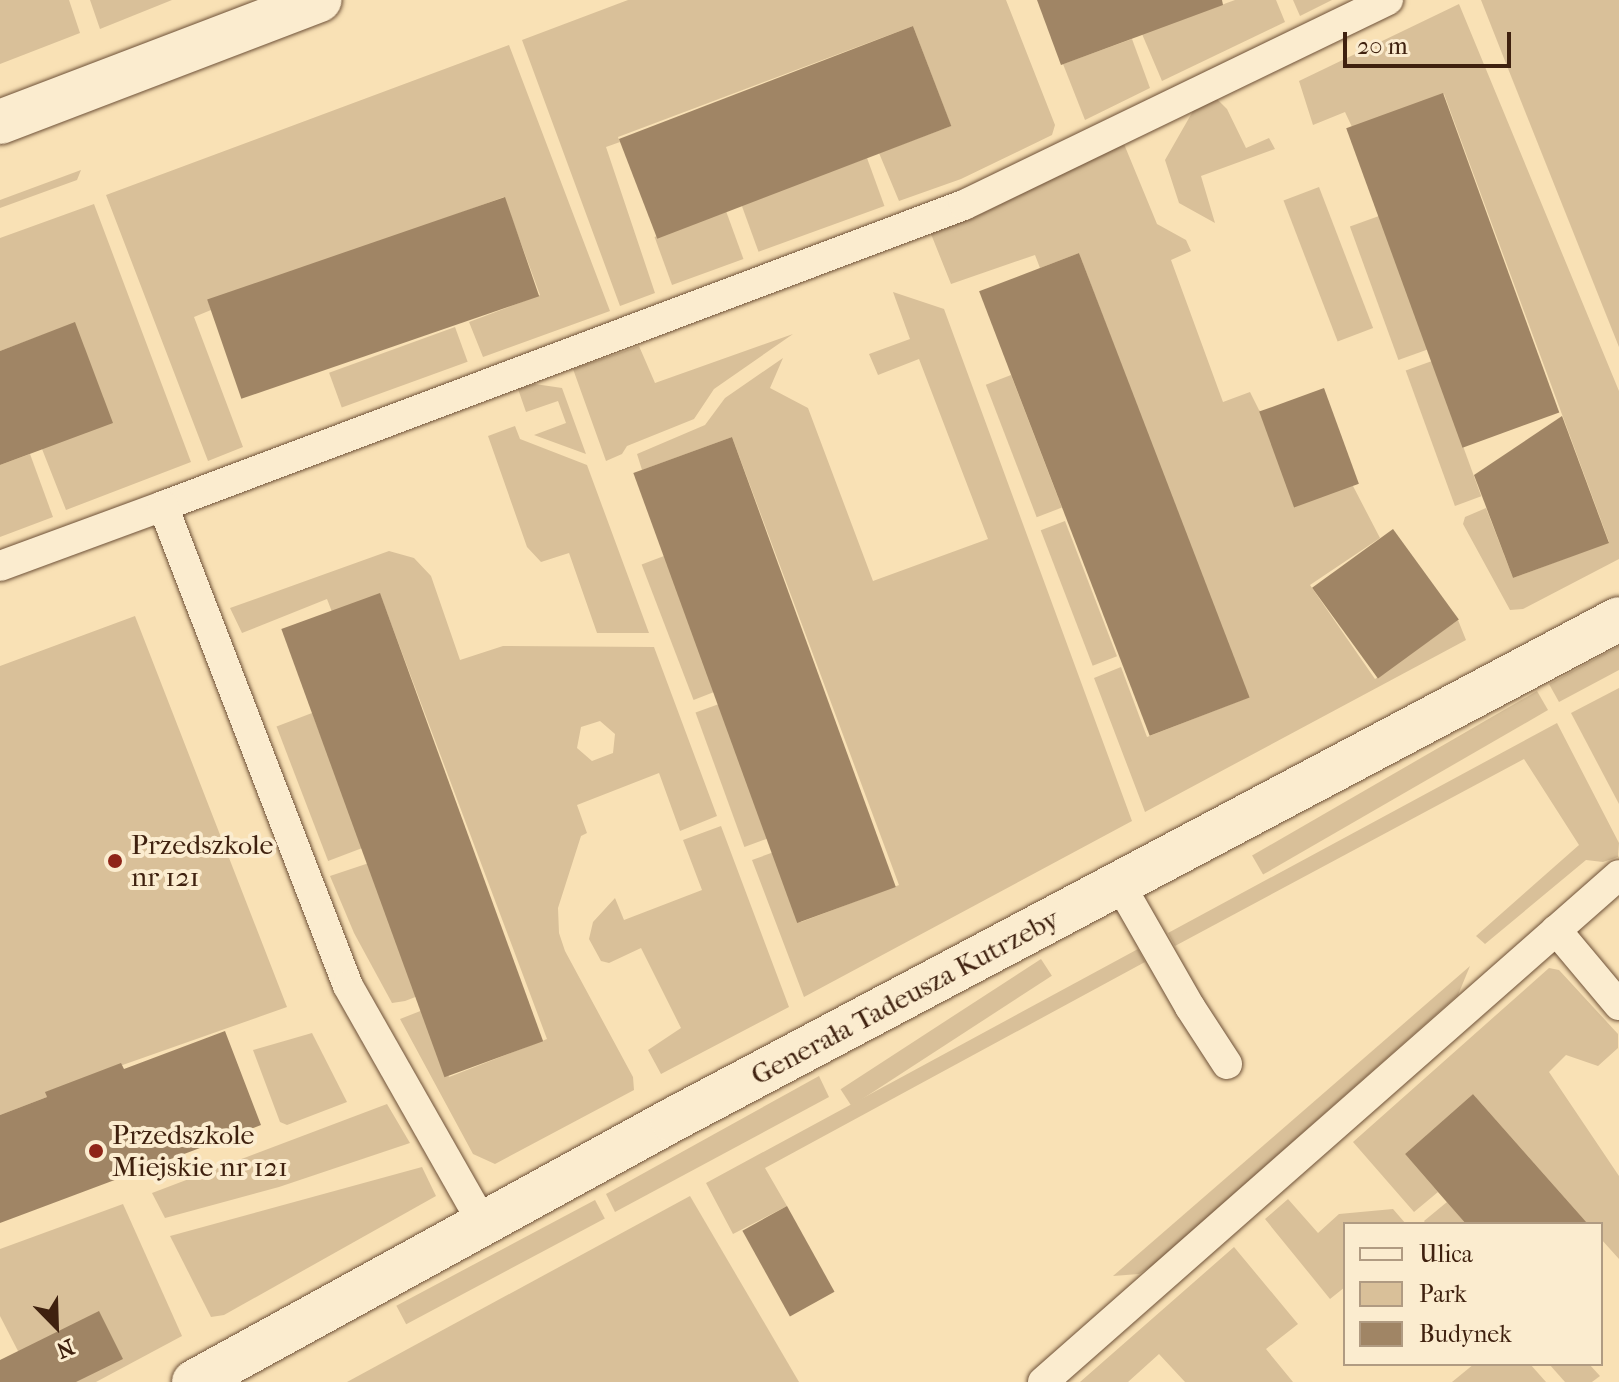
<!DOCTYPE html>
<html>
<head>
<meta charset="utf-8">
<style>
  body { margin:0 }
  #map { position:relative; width:1619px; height:1382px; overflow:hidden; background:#f9e1b5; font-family:"IM FELL French Canon",serif }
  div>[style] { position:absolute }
  .green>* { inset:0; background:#d9c099; transform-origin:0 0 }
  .building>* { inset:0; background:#a08565; transform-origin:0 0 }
  .roads { filter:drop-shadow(0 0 2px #6e5138) drop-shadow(0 0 2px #6e5138) }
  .lane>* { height:30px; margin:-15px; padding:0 15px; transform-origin:15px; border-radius:15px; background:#fbeccf }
  .street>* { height:44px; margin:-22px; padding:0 22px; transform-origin:22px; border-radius:22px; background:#fbeccf }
  .dots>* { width:22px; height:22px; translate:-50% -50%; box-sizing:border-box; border:4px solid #fbeccf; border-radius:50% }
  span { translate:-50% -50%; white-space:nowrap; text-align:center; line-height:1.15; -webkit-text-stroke:8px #fbeccf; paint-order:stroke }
  .poi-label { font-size:28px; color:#3f210f }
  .left { translate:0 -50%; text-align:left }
  .street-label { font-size:28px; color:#3f210f }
  .legend { position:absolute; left:1343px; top:1222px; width:260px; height:144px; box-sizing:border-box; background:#fbeccf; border:2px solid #b09b82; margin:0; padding:10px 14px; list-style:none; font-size:24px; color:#3f210f }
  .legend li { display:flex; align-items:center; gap:16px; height:40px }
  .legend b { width:40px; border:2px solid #b09b82 }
  .north { position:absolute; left:16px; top:1286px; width:80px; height:80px; -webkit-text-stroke:6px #fbeccf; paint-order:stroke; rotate:157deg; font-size:22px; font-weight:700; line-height:32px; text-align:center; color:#3f210f }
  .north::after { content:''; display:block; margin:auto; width:28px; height:36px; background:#3f210f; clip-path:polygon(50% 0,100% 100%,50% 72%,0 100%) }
  .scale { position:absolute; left:1343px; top:32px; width:168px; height:36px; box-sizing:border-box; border:4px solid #3f210f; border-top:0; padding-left:10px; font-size:24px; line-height:28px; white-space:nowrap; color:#3f210f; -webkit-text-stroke:6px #fbeccf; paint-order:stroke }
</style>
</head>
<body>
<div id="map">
  <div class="green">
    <i style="clip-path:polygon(0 0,69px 0,80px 33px,0 64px)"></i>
    <i style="clip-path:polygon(90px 0,172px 0,100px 29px)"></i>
    <i style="clip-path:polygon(628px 0,1006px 0,1055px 125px,1052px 135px,961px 179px,899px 201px,879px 153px,951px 126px,913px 26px,618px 137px,620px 142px,606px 147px,655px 293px,620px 306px,522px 40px)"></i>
    <i style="clip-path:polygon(1235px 0,1276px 0,1285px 22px,1162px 81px,1142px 34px)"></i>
    <i style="clip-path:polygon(1293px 0,1332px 0,1300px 16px)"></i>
    <i style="clip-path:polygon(1481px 0,1619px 0,1619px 347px,1507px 66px)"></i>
    <i style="clip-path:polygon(1459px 4px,1619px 391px,1619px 559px,1523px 609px,1510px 610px,1463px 524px,1465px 517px,1486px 508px,1513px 578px,1609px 542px,1444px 94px,1352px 127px,1345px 112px,1313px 125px,1299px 81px)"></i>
    <i style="clip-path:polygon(1132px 39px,1150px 88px,1085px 120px,1063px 64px)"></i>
    <i style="clip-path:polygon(509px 45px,610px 311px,483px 357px,469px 322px,540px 295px,504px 197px,209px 304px,211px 310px,194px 317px,243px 447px,208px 461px,106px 195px)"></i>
    <i style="clip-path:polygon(1213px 95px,1227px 109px,1246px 148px,1269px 138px,1275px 149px,1201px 176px,1215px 223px,1179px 203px,1165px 160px,1193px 111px)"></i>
    <i style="clip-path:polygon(1124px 144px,1157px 224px,1186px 240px,1191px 251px,1171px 260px,1223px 402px,1250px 392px,1259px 410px,1353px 486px,1380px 538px,1310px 585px,1375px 679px,1458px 620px,1466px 640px,1145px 812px,1094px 678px,1121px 667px,1147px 737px,1247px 698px,1079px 253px,1040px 268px,1035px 255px,951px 284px,931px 234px,983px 213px)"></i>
    <i style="left:867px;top:158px;width:51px;height:134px;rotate:70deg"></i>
    <i style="clip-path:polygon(81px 170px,77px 180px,0 208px,0 200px)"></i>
    <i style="left:1319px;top:187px;width:151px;height:38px;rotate:69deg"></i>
    <i style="clip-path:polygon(94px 204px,191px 462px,66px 510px,42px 449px,75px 323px,0 351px,0 238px)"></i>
    <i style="left:726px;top:211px;width:51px;height:76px;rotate:70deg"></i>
    <i style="left:1379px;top:216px;width:142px;height:31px;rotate:70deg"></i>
    <i style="clip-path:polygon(893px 292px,944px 309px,1132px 821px,804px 997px,752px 860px,774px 852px,801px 922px,899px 885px,732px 437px,642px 470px,637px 454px,705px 425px,725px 398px,783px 358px,770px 388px,808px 408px,873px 581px,988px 539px,919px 359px,878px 375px,869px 354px,910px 339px)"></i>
    <i style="left:455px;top:327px;width:37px;height:134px;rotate:70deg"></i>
    <i style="clip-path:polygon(793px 334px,714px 389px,694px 419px,627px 446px,622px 454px,606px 461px,573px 369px,639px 346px,655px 383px)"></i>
    <i style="left:1432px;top:361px;width:144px;height:28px;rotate:70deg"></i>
    <i style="left:1011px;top:375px;width:142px;height:27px;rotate:69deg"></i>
    <i style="clip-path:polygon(535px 384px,562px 388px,586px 454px,534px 435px,566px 423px,558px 401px,526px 412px,518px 389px)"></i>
    <i style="clip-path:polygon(515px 426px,520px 439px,587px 465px,649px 633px,597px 633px,569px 553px,541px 562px,527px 547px,488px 436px)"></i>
    <i style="clip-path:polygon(30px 454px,53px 517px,0 537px,0 465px)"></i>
    <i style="left:1065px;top:521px;width:145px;height:26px;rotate:69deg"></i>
    <i style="clip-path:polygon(evenodd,389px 551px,414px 558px,431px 576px,460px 660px,503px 646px,654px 647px,717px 816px,680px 831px,659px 773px,577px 805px,587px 833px,581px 836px,558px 908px,559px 933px,565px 951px,633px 1077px,634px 1090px,495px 1164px,473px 1154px,400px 1019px,423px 1010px,449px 1077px,547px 1039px,380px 594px,332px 612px,327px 599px,242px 633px,230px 608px,389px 551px,600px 721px,615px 734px,613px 753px,592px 761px,577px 748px,581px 727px,600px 721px)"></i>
    <i style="left:664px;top:556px;width:145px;height:24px;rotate:69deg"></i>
    <i style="clip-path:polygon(135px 616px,287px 1007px,46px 1092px,47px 1097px,0 1115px,0 666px)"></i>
    <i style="clip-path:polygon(1619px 646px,1619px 670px,1559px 702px,1549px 684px)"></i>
    <i style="clip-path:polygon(1619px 688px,1619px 804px,1571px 713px)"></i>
    <i style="left:1537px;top:691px;width:22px;height:329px;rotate:60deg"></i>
    <i style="left:719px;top:704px;width:143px;height:25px;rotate:70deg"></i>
    <i style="left:312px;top:713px;width:144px;height:38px;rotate:69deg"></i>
    <i style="clip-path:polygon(1557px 723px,1619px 843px,1618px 857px,1603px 862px,1586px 860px,1485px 944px,1476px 936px,1579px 845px,1524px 759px,1175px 946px,1168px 933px)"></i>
    <i style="clip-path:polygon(721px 826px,789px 1007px,661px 1074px,648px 1050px,681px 1028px,641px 948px,609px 963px,601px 961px,589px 939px,593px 922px,615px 898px,624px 920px,702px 890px,683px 840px)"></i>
    <i style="clip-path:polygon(369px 863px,418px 996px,405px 1001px,392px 1003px,354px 933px,330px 876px)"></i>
    <i style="clip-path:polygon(1138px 949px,1145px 962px,765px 1168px,787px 1206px,733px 1234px,706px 1183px)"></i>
    <i style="left:1041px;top:959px;width:20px;height:239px;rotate:57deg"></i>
    <i style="clip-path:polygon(1470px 966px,1458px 995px,1152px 1266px,1139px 1274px,1113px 1276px)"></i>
    <i style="clip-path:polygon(1549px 968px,1559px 970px,1618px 1034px,1618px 1048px,1598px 1066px,1566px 1055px,1549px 1072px,1619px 1176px,1619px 1259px,1601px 1239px,1601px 1224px,1588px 1224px,1473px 1094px,1405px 1154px,1438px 1192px,1414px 1212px,1353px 1142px)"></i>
    <i style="clip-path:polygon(312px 1033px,347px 1102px,287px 1125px,280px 1122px,253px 1050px)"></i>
    <i style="clip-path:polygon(819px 1076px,829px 1097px,615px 1212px,606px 1194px)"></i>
    <i style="clip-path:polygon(387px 1104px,410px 1143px,279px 1187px,165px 1218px,152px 1193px)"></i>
    <i style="clip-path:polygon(422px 1167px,436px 1196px,224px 1315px,211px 1317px,170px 1236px)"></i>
    <i style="clip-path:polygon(690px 1196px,799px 1382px,347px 1382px)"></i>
    <i style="clip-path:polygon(1288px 1199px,1318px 1233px,1339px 1214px,1393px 1209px,1406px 1224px,1345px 1224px,1345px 1287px,1330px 1299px,1265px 1219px)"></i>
    <i style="left:595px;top:1200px;width:21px;height:225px;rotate:62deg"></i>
    <i style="clip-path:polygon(1447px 1202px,1466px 1224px,1426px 1224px,1424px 1221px)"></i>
    <i style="clip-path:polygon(123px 1204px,182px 1336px,96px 1382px,76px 1382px,18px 1351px,0 1316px,0 1249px)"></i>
    <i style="clip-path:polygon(1234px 1247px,1298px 1324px,1266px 1349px,1293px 1382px,1185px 1382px,1159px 1354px,1128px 1382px,1080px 1382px)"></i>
    <i style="clip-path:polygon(1474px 1364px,1530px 1364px,1546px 1382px,1452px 1382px)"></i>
    <i style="clip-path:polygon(1549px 1364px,1589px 1364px,1600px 1376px,1592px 1382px,1565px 1382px)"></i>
  </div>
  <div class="building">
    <i style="clip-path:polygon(1037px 0,1222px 0,1223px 5px,1061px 65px)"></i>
    <i style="left:913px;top:26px;width:107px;height:315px;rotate:69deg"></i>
    <i style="left:1443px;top:93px;width:340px;height:103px;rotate:70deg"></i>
    <i style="left:505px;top:197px;width:105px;height:315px;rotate:71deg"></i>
    <i style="left:1079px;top:253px;width:476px;height:107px;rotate:69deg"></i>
    <i style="clip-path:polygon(75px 322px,113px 423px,0 465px,0 351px)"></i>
    <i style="left:1324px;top:388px;width:102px;height:69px;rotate:70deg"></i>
    <i style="clip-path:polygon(1562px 416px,1609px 543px,1513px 578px,1474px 475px)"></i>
    <i style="left:732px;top:437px;width:479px;height:105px;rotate:70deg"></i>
    <i style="left:1393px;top:529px;width:112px;height:100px;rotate:54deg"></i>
    <i style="left:380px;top:593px;width:477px;height:105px;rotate:70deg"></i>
    <i style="clip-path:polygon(225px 1031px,261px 1125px,0 1223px,0 1115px,47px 1097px,45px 1092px,121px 1063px,124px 1069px)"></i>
    <i style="clip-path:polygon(1473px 1094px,1588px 1224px,1466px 1224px,1438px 1192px,1405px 1154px)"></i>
    <i style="left:787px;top:1206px;width:98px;height:51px;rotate:61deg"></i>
    <i style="clip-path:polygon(99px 1311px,123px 1359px,76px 1382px,0 1382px,0 1360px)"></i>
  </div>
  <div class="roads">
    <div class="lane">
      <i style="left:163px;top:506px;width:856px;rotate:-20.6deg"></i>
      <i style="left:964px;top:205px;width:471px;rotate:-25.8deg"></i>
      <i style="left:0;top:566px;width:174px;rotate:-20.2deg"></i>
      <i style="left:163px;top:506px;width:514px;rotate:68.92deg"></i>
      <i style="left:348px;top:986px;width:274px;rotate:60.4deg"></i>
      <i style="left:1119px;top:883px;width:143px;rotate:60.2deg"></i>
      <i style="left:1190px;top:1007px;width:68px;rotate:57deg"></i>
      <i style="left:1556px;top:930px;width:98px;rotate:50deg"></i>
      <i style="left:1043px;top:1382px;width:767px;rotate:-41.35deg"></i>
    </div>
    <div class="street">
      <i style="left:0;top:122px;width:342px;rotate:-20.9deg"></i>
      <i style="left:194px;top:1382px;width:545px;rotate:-28.73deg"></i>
      <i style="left:672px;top:1120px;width:1071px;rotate:-27.88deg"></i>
    </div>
  </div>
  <div class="dots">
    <i style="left:115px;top:861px;background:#8f2418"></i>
    <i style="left:96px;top:1151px;background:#8f2418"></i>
  </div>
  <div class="poi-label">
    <span class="left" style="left:131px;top:861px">Przedszkole<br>nr 121</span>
    <span class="left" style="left:112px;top:1151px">Przedszkole<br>Miejskie nr 121</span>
  </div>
  <div class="street-label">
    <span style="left:905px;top:997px;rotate:-28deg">Generała Tadeusza Kutrzeby</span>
  </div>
  <ul class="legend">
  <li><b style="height:10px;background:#fbeccf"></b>Ulica</li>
  <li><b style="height:22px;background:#d9c099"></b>Park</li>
  <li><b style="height:22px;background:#a08565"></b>Budynek</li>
  </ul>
  <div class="north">N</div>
  <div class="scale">20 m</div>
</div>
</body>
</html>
